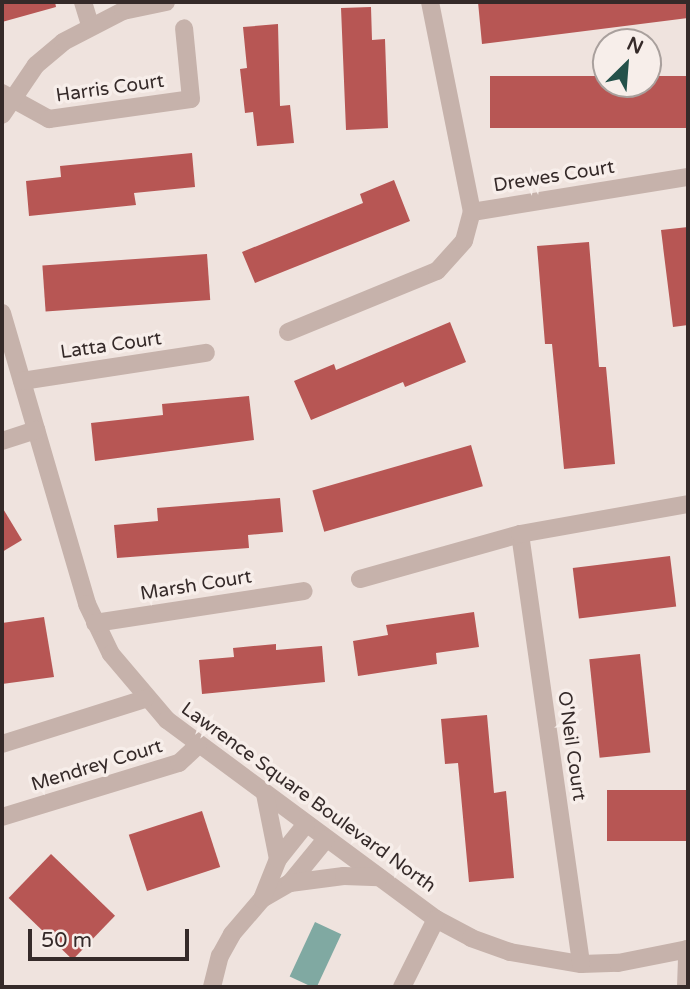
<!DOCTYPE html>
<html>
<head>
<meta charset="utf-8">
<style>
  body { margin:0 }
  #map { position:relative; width:690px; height:989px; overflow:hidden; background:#efe3de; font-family:"Varela Round",sans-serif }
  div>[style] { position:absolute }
  .water>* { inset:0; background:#80a9a2; transform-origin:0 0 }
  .building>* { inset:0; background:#b75654; transform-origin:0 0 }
  .minor>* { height:18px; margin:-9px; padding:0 9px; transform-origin:9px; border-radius:9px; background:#c6b2ab }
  span { translate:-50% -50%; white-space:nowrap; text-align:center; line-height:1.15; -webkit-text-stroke:7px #f7eeea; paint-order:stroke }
  .street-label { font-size:19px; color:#352a29 }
  .frame { position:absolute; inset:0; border:4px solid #352a29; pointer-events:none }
  .north { position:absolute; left:592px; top:28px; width:70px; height:70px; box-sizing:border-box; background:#f7eeea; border:2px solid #a9a09d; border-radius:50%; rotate:25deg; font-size:19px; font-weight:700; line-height:28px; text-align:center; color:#352a29 }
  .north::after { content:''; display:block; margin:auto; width:24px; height:32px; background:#24514a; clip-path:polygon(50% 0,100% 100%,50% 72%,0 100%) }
  .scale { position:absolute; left:28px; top:929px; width:161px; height:32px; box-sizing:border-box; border:4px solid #352a29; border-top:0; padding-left:9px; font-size:21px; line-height:24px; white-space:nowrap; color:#352a29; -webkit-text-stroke:5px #f7eeea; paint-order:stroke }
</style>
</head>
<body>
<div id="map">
  <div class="water">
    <i style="left:315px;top:922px;width:29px;height:60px;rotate:25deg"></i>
  </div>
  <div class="building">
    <i style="clip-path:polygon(2px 2px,55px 2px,56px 7px,2px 22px)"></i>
    <i style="clip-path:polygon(478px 2px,688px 2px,688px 18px,482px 44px)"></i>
    <i style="clip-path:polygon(371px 7px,372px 40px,385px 39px,388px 128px,346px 130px,341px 8px)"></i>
    <i style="clip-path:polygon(278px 24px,280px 106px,290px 105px,294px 143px,257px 146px,253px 112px,245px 113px,240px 69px,247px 68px,243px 27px)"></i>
    <i style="left:688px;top:76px;width:52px;height:198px;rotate:90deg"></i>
    <i style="clip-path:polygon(192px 153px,195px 187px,134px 193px,136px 205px,29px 216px,26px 181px,61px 177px,60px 166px)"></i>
    <i style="clip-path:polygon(394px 180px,410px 221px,255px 283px,242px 252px,363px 203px,360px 194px)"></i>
    <i style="clip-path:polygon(688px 227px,688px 325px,673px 327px,661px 230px)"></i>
    <i style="clip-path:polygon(589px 242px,599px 367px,606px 367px,615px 464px,564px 469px,552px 344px,545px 344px,537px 246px)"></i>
    <i style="left:207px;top:254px;width:46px;height:165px;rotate:86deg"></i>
    <i style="clip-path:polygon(450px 322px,466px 362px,405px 387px,403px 382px,311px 420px,294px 381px,334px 364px,336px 370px)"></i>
    <i style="clip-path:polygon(249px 396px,254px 440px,95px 461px,91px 423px,163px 415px,162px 404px)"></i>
    <i style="left:471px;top:445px;width:43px;height:165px;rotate:74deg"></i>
    <i style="clip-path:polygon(280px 498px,283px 532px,248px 535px,249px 548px,117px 558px,114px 525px,158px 521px,157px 508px)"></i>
    <i style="clip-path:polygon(2px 507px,22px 540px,2px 552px)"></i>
    <i style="left:670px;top:556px;width:51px;height:98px;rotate:83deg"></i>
    <i style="clip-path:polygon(474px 612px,479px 647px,436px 653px,437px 664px,358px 676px,353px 641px,388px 635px,386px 625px)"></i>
    <i style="clip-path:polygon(44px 617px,54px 677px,2px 684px,2px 623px)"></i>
    <i style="clip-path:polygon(276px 644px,276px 650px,322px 646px,325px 682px,202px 694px,199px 660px,234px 657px,233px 648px)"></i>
    <i style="left:640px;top:654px;width:99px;height:51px;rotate:84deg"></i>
    <i style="clip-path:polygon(487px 715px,494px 793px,506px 791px,514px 878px,469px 882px,458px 763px,445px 764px,441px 719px)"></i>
    <i style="left:688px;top:790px;width:51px;height:81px;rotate:90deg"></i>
    <i style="left:202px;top:811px;width:59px;height:77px;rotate:72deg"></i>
    <i style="left:51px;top:854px;width:89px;height:61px;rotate:44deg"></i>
  </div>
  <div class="minor">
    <i style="left:83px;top:2px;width:24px;rotate:73deg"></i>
    <i style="left:2px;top:93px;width:54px;rotate:29deg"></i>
    <i style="left:49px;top:119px;width:143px;rotate:-8deg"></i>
    <i style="left:191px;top:99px;width:71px;rotate:-95.6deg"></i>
    <i style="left:2px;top:115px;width:60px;rotate:-55.8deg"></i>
    <i style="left:36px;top:65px;width:35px;rotate:-40deg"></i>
    <i style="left:63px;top:42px;width:68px;rotate:-27.3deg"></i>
    <i style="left:123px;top:11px;width:44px;rotate:-11.8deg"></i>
    <i style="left:472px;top:212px;width:219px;rotate:-9.2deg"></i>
    <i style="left:2px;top:313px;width:303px;rotate:73.7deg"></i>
    <i style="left:87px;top:604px;width:55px;rotate:64.4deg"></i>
    <i style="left:111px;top:654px;width:87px;rotate:49.7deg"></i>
    <i style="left:167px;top:720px;width:335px;rotate:36.5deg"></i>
    <i style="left:436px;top:919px;width:40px;rotate:28deg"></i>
    <i style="left:471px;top:938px;width:41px;rotate:19.7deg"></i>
    <i style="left:510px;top:952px;width:72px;rotate:9.6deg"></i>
    <i style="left:581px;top:964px;width:37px;rotate:-2deg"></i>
    <i style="left:618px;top:963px;width:71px;rotate:-11.3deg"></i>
    <i style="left:288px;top:332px;width:161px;rotate:-22.3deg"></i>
    <i style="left:437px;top:271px;width:40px;rotate:-48deg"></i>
    <i style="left:464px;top:241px;width:30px;rotate:-75deg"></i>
    <i style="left:472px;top:212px;width:214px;rotate:-101.3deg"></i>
    <i style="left:22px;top:381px;width:186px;rotate:-8.7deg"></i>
    <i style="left:2px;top:441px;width:36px;rotate:-18deg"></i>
    <i style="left:520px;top:534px;width:434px;rotate:81.9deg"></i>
    <i style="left:360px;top:579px;width:166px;rotate:-15.7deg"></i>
    <i style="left:520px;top:534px;width:171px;rotate:-10.1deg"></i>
    <i style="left:95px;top:623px;width:211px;rotate:-8.7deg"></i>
    <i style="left:2px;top:744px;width:150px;rotate:-17.5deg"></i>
    <i style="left:265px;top:794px;width:66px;rotate:78.7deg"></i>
    <i style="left:2px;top:817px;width:185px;rotate:-17deg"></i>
    <i style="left:179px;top:763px;width:26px;rotate:-43deg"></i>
    <i style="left:290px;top:883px;width:57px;rotate:-50.7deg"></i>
    <i style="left:262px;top:899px;width:32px;rotate:-30deg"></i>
    <i style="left:290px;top:883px;width:54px;rotate:-7.4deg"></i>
    <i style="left:344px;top:876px;width:35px;rotate:2deg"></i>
    <i style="left:212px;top:987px;width:32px;rotate:-76deg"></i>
    <i style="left:220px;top:956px;width:25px;rotate:-61deg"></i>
    <i style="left:232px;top:934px;width:46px;rotate:-49.4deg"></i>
    <i style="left:262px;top:899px;width:43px;rotate:-68.2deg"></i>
    <i style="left:278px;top:859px;width:45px;rotate:-51.3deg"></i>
    <i style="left:402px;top:987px;width:76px;rotate:-63.4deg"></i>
    <i style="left:686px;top:987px;width:38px;rotate:-88deg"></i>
  </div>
  <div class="street-label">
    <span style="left:110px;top:89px;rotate:-8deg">Harris Court</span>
    <span style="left:554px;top:177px;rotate:-9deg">Drewes Court</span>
    <span style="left:111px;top:346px;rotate:-8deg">Latta Court</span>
    <span style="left:196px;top:586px;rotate:-9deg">Marsh Court</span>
    <span style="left:571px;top:746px;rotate:82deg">O'Neil Court</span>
    <span style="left:97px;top:766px;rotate:-17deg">Mendrey Court</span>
    <span style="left:308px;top:798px;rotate:36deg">Lawrence Square Boulevard North</span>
  </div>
  <div class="frame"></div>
  <div class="north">N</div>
  <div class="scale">50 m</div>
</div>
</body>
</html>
